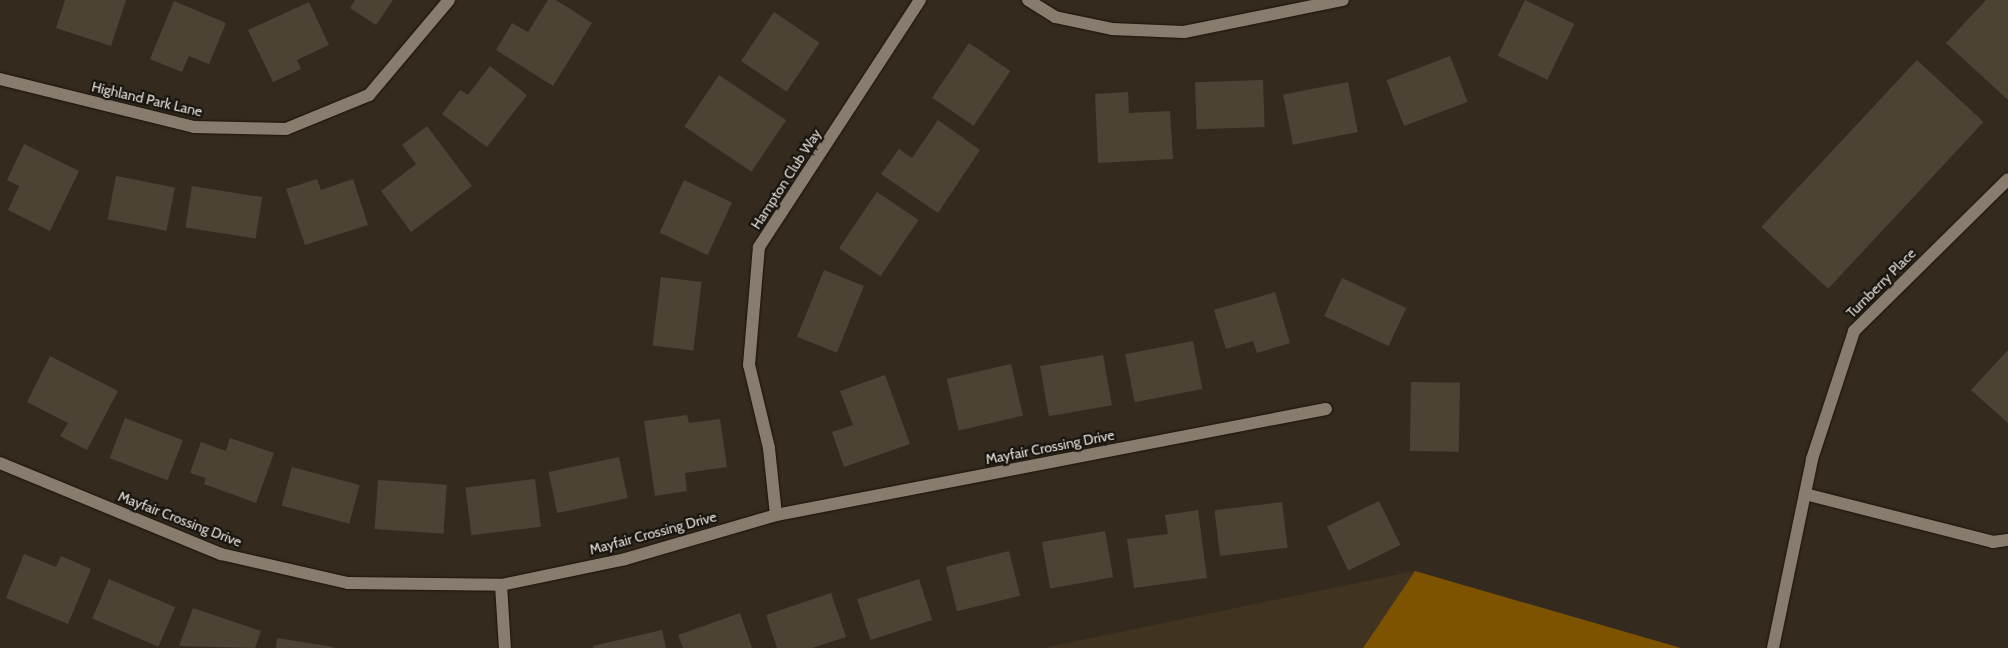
<!DOCTYPE html>
<html>
<head>
<meta charset="utf-8">
<style>
  body { margin:0 }
  #map { position:relative; width:2008px; height:648px; overflow:hidden; background:#342b1e; font-family:Cabin,sans-serif }
  div>[style] { position:absolute }
  .built>* { inset:0; background:#403320 }
  .forest>* { inset:0; background:#7e5300 }
  .building>* { inset:0; background:#4c4335; transform-origin:0 0 }
  .roads { filter:drop-shadow(0 0 1px #1c1308) drop-shadow(0 0 1px #1c1308) }
  .minor>* { height:12px; margin:-6px; padding:0 6px; transform-origin:6px; border-radius:6px; background:#877c6e }
  span { translate:-50% -50%; white-space:nowrap; text-align:center; line-height:1.15; -webkit-text-stroke:4.5px #18140f; paint-order:stroke }
  .street-label { font-size:14px; color:#e5dfd7 }
</style>
</head>
<body>
<div id="map">
  <div class="built">
    <i style="clip-path:polygon(1415px 571px,1363px 648px,1043px 648px)"></i>
  </div>
  <div class="forest">
    <i style="clip-path:polygon(1415px 571px,1681px 648px,1363px 648px)"></i>
  </div>
  <div class="building">
    <i style="clip-path:polygon(65px 0,126px 0,111px 46px,56px 28px)"></i>
    <i style="clip-path:polygon(355px 0,393px 0,376px 25px,350px 8px)"></i>
    <i style="clip-path:polygon(548px 0,556px 0,592px 23px,553px 86px,496px 50px,512px 23px,528px 32px)"></i>
    <i style="left:1525px;top:0;width:55px;height:62px;rotate:26deg"></i>
    <i style="clip-path:polygon(1986px 0,2008px 0,2008px 100px,1946px 43px)"></i>
    <i style="clip-path:polygon(174px 1px,226px 23px,209px 64px,189px 56px,182px 72px,150px 59px)"></i>
    <i style="clip-path:polygon(309px 2px,329px 45px,297px 60px,301px 69px,273px 82px,248px 30px)"></i>
    <i style="left:774px;top:12px;width:55px;height:59px;rotate:34deg"></i>
    <i style="left:969px;top:43px;width:50px;height:66px;rotate:34deg"></i>
    <i style="left:1450px;top:56px;width:49px;height:68px;rotate:69deg"></i>
    <i style="left:1917px;top:60px;width:91px;height:228px;rotate:43deg"></i>
    <i style="clip-path:polygon(490px 66px,527px 95px,487px 147px,442px 114px,460px 90px,468px 95px)"></i>
    <i style="left:719px;top:75px;width:81px;height:62px;rotate:34deg"></i>
    <i style="left:1263px;top:80px;width:47px;height:68px;rotate:88deg"></i>
    <i style="left:1348px;top:82px;width:51px;height:66px;rotate:79deg"></i>
    <i style="clip-path:polygon(1128px 92px,1129px 113px,1170px 111px,1173px 159px,1098px 163px,1095px 94px)"></i>
    <i style="clip-path:polygon(938px 120px,980px 150px,938px 213px,881px 174px,899px 149px,912px 158px)"></i>
    <i style="clip-path:polygon(427px 126px,472px 186px,411px 232px,381px 191px,416px 164px,402px 145px)"></i>
    <i style="clip-path:polygon(24px 144px,79px 171px,50px 231px,8px 210px,19px 186px,7px 180px)"></i>
    <i style="left:116px;top:176px;width:60px;height:44px;rotate:11deg"></i>
    <i style="clip-path:polygon(317px 179px,321px 190px,353px 179px,368px 225px,305px 245px,286px 189px)"></i>
    <i style="left:684px;top:180px;width:53px;height:58px;rotate:25deg"></i>
    <i style="left:192px;top:186px;width:71px;height:42px;rotate:9deg"></i>
    <i style="left:877px;top:192px;width:50px;height:68px;rotate:34deg"></i>
    <i style="left:824px;top:270px;width:43px;height:72px;rotate:22deg"></i>
    <i style="left:661px;top:277px;width:41px;height:69px;rotate:7deg"></i>
    <i style="left:1342px;top:278px;width:71px;height:42px;rotate:25deg"></i>
    <i style="clip-path:polygon(1275px 292px,1290px 343px,1257px 353px,1253px 341px,1226px 349px,1214px 310px)"></i>
    <i style="left:1193px;top:341px;width:49px;height:69px;rotate:79deg"></i>
    <i style="clip-path:polygon(2008px 350px,2008px 423px,1971px 390px)"></i>
    <i style="left:1103px;top:355px;width:51px;height:64px;rotate:80deg"></i>
    <i style="clip-path:polygon(50px 356px,118px 391px,87px 450px,60px 436px,68px 423px,27px 402px)"></i>
    <i style="left:1011px;top:364px;width:53px;height:66px;rotate:77deg"></i>
    <i style="clip-path:polygon(885px 375px,910px 444px,844px 467px,832px 432px,853px 425px,840px 391px)"></i>
    <i style="left:1411px;top:382px;width:49px;height:69px;rotate:1deg"></i>
    <i style="clip-path:polygon(687px 415px,689px 423px,720px 419px,727px 467px,685px 473px,687px 491px,655px 496px,644px 421px)"></i>
    <i style="left:125px;top:418px;width:62px;height:43px;rotate:21deg"></i>
    <i style="clip-path:polygon(230px 438px,274px 453px,256px 503px,204px 484px,206px 478px,190px 473px,201px 442px,226px 451px)"></i>
    <i style="left:619px;top:457px;width:42px;height:72px;rotate:78deg"></i>
    <i style="left:292px;top:467px;width:70px;height:40px;rotate:15deg"></i>
    <i style="left:535px;top:479px;width:48px;height:70px;rotate:83deg"></i>
    <i style="left:378px;top:480px;width:69px;height:49px;rotate:4deg"></i>
    <i style="left:1379px;top:501px;width:49px;height:58px;rotate:64deg"></i>
    <i style="left:1282px;top:502px;width:46px;height:68px;rotate:83deg"></i>
    <i style="clip-path:polygon(1198px 510px,1207px 578px,1134px 588px,1127px 539px,1168px 534px,1165px 515px)"></i>
    <i style="left:1105px;top:531px;width:47px;height:64px;rotate:80deg"></i>
    <i style="left:1009px;top:551px;width:46px;height:65px;rotate:76deg"></i>
    <i style="clip-path:polygon(24px 554px,56px 567px,61px 556px,91px 569px,68px 624px,6px 598px)"></i>
    <i style="left:109px;top:579px;width:72px;height:43px;rotate:23deg"></i>
    <i style="left:919px;top:579px;width:43px;height:65px;rotate:72deg"></i>
    <i style="clip-path:polygon(831px 593px,846px 637px,812px 648px,777px 648px,766px 615px)"></i>
    <i style="clip-path:polygon(193px 608px,261px 631px,255px 648px,179px 646px)"></i>
    <i style="clip-path:polygon(740px 613px,752px 648px,683px 648px,678px 635px)"></i>
    <i style="clip-path:polygon(662px 630px,666px 648px,594px 648px,593px 646px)"></i>
    <i style="clip-path:polygon(277px 638px,333px 647px,333px 648px,276px 648px)"></i>
  </div>
  <div class="roads">
    <div class="minor">
      <i style="left:1028px;top:0;width:32px;rotate:32deg"></i>
      <i style="left:1055px;top:17px;width:58px;rotate:11.9deg"></i>
      <i style="left:1112px;top:29px;width:72px;rotate:2.4deg"></i>
      <i style="left:1184px;top:32px;width:162px;rotate:-11.4deg"></i>
      <i style="left:0;top:79px;width:200px;rotate:13.9deg"></i>
      <i style="left:194px;top:127px;width:92px;rotate:1.2deg"></i>
      <i style="left:286px;top:129px;width:90px;rotate:-22.3deg"></i>
      <i style="left:369px;top:95px;width:124px;rotate:-49.9deg"></i>
      <i style="left:0;top:463px;width:239px;rotate:22.4deg"></i>
      <i style="left:221px;top:554px;width:130px;rotate:12.9deg"></i>
      <i style="left:348px;top:583px;width:153px;rotate:0.7deg"></i>
      <i style="left:501px;top:585px;width:127px;rotate:-11.8deg"></i>
      <i style="left:625px;top:559px;width:157px;rotate:-16.2deg"></i>
      <i style="left:776px;top:515px;width:560px;rotate:-10.91deg"></i>
      <i style="left:1805px;top:494px;width:194px;rotate:14.3deg"></i>
      <i style="left:1993px;top:542px;width:15px;rotate:-8deg"></i>
      <i style="left:776px;top:515px;width:67px;rotate:-96deg"></i>
      <i style="left:769px;top:448px;width:85px;rotate:-103.5deg"></i>
      <i style="left:749px;top:365px;width:118px;rotate:-85.2deg"></i>
      <i style="left:759px;top:247px;width:295px;rotate:-56.9deg"></i>
      <i style="left:501px;top:585px;width:63px;rotate:86.4deg"></i>
      <i style="left:1773px;top:648px;width:193px;rotate:-78.3deg"></i>
      <i style="left:1812px;top:459px;width:135px;rotate:-71.8deg"></i>
      <i style="left:1854px;top:331px;width:216px;rotate:-44.6deg"></i>
    </div>
  </div>
  <div class="street-label">
    <span style="left:147px;top:99px;rotate:13deg">Highland Park Lane</span>
    <span style="left:786px;top:179px;rotate:-57deg">Hampton Club Way</span>
    <span style="left:1881px;top:283px;rotate:-45deg">Turnberry Place</span>
    <span style="left:1050px;top:447px;rotate:-11deg">Mayfair Crossing Drive</span>
    <span style="left:180px;top:519px;rotate:21deg">Mayfair Crossing Drive</span>
    <span style="left:653px;top:533px;rotate:-15deg">Mayfair Crossing Drive</span>
  </div>
</div>
</body>
</html>
